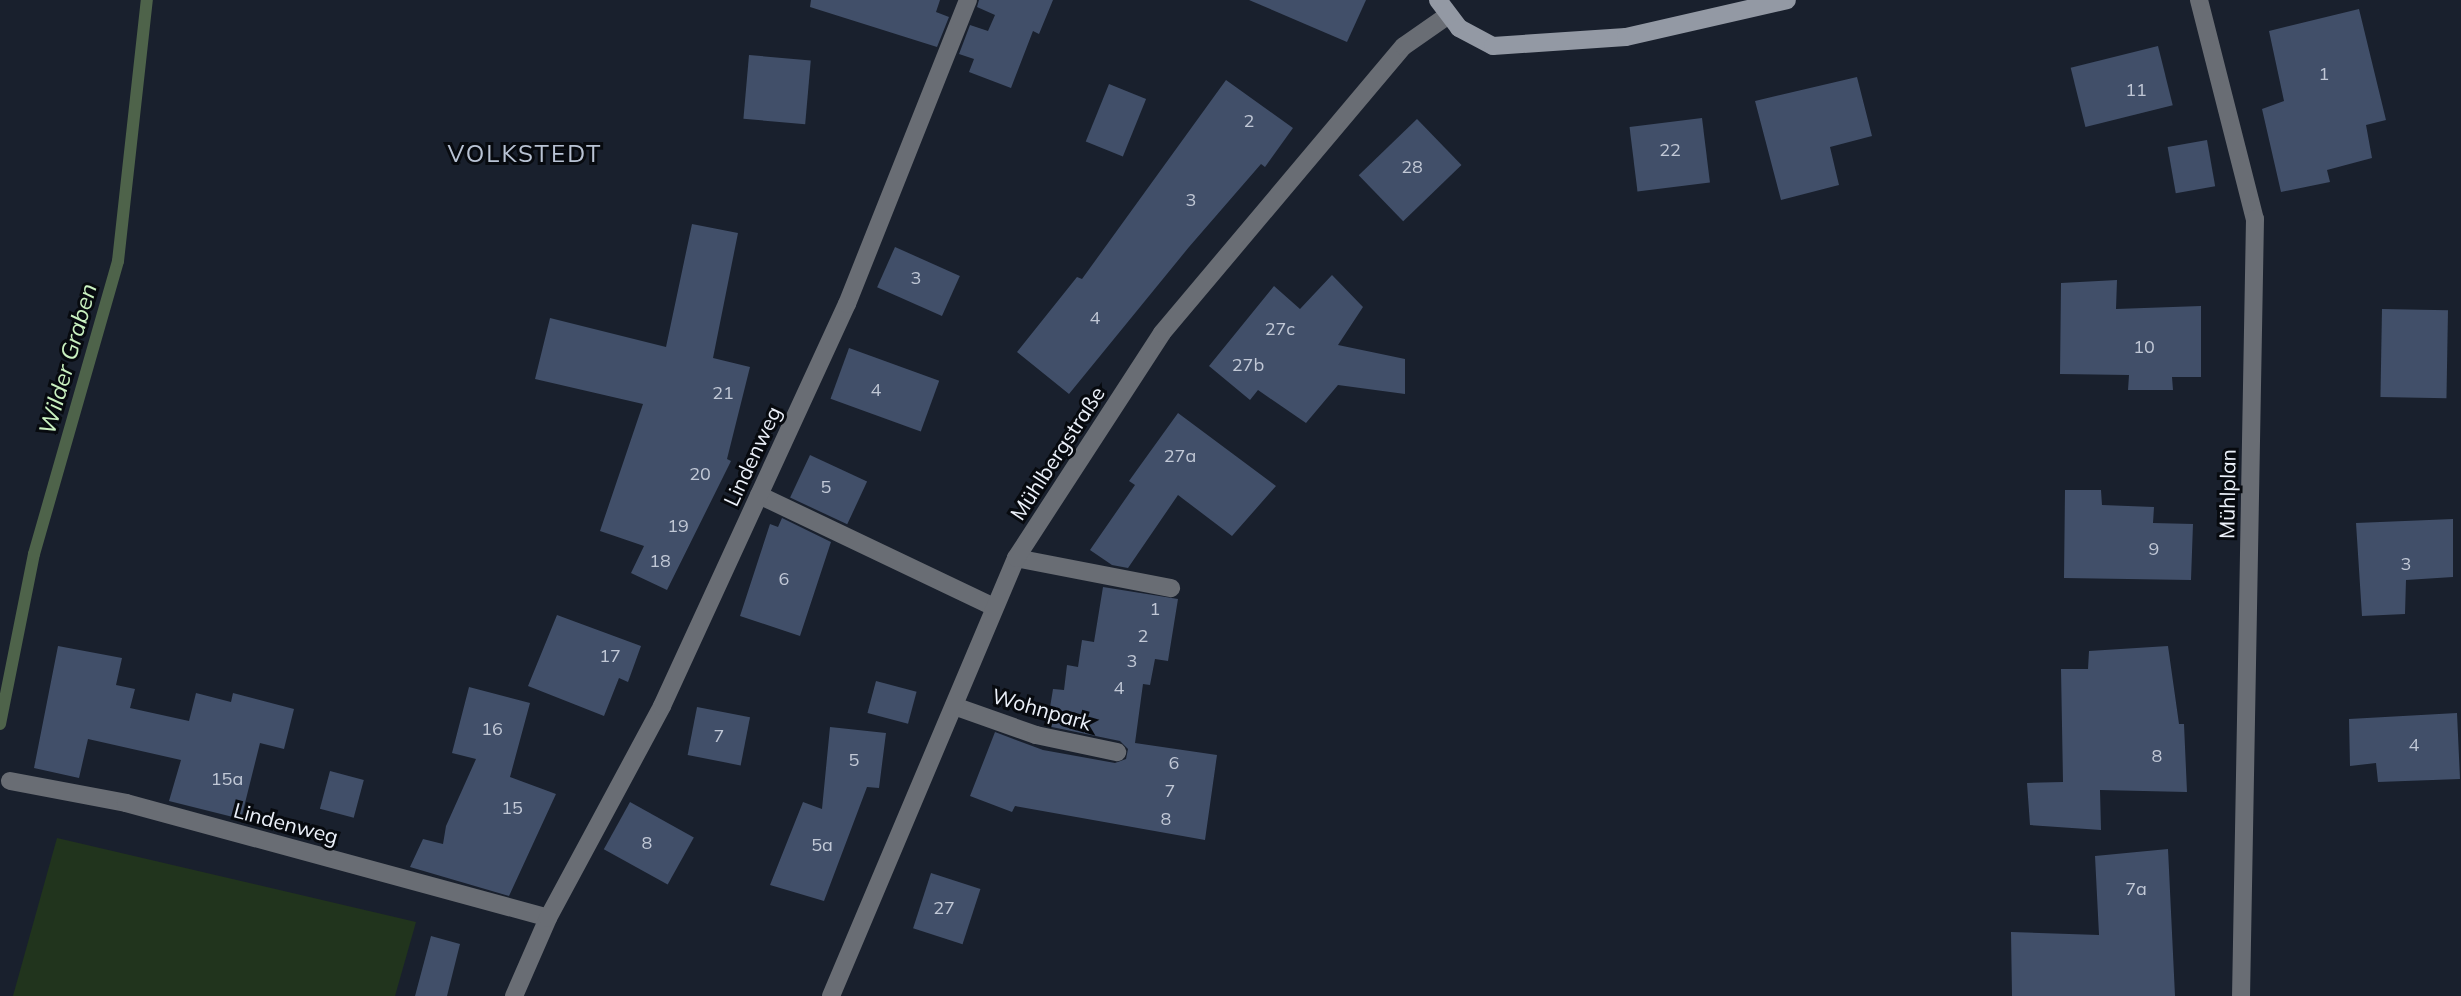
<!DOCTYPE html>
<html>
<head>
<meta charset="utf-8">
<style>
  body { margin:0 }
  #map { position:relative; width:2461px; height:996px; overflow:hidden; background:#19202d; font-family:Mulish,sans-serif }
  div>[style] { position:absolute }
  .green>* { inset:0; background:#21341d }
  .stream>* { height:12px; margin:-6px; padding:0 6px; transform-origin:6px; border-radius:6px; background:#4e634a }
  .building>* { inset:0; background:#414f69; transform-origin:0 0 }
  .minor>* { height:18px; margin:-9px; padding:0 9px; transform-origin:9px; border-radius:9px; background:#696d74 }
  .secondary>* { height:18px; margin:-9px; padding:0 9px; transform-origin:9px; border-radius:9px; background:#9399a4 }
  span { translate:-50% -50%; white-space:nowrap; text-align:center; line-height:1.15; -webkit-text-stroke:6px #070a0f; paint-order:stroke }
  .number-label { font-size:18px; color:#c1c8d6 }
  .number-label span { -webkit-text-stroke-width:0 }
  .street-label { font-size:21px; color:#ecf1fa }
  .water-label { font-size:23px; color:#caf2c1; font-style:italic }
  .quarter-label { font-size:24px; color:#b9c3d4; letter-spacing:2px }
</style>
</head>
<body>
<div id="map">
  <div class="green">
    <i style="clip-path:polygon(57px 838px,416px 922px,395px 996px,13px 996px)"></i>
  </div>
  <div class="stream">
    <i style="left:0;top:724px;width:173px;rotate:-78.7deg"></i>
    <i style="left:34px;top:554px;width:305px;rotate:-74deg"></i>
    <i style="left:118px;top:261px;width:263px;rotate:-83.7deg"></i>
  </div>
  <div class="building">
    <i style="clip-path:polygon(811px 0,940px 0,936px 12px,949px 17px,937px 47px,810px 7px)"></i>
    <i style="clip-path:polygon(979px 0,1053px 0,1039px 34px,1033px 31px,1011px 88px,969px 72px,974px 59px,959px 54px,970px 25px,988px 31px,995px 15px,977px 7px)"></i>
    <i style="clip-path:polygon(1249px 0,1366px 0,1347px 42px)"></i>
    <i style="clip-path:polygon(2359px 9px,2386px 120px,2366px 125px,2372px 158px,2327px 170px,2330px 182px,2281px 192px,2262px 109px,2284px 101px,2269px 31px)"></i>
    <i style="left:2158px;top:46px;width:61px;height:90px;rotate:76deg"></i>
    <i style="left:749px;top:55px;width:62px;height:64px;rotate:5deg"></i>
    <i style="clip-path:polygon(1857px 77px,1872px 136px,1830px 147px,1839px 185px,1781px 200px,1755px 101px)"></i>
    <i style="clip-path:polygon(1226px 80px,1293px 128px,1265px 167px,1261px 164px,1189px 247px,1069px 394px,1017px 352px,1077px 277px,1082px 279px)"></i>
    <i style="left:1109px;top:84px;width:40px;height:62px;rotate:22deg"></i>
    <i style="left:1702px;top:118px;width:65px;height:73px;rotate:83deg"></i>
    <i style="left:1417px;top:119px;width:64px;height:81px;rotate:46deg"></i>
    <i style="left:2207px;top:140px;width:47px;height:40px;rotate:80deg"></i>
    <i style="clip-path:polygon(692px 224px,738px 233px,713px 358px,750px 367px,727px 459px,731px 461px,667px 590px,631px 573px,644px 546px,600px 531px,643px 404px,535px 379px,550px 318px,666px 347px)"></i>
    <i style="left:895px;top:247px;width:71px;height:44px;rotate:24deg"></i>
    <i style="clip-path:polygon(1332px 275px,1363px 307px,1338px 345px,1405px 359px,1405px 394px,1338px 385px,1306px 423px,1258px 390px,1250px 400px,1209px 366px,1274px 286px,1300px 309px)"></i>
    <i style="clip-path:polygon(2117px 280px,2116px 309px,2201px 306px,2201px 377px,2172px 377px,2173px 390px,2128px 390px,2129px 375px,2060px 374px,2061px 283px)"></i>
    <i style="left:2382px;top:309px;width:66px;height:88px;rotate:1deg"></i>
    <i style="left:849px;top:348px;width:96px;height:54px;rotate:20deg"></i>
    <i style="clip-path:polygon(1178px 413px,1276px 486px,1232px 536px,1178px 495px,1128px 568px,1112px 565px,1090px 550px,1135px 485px,1129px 481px)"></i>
    <i style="left:810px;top:455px;width:63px;height:47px;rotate:25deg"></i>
    <i style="clip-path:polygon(2065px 490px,2101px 490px,2102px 505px,2154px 507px,2153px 523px,2193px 524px,2191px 580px,2064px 578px)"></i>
    <i style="clip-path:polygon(782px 518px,831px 542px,800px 636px,740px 616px,770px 524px,778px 527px)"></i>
    <i style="clip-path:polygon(2453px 519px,2453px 577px,2406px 580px,2405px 614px,2362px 616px,2356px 523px)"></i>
    <i style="clip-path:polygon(1103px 587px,1178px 599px,1168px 661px,1155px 659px,1150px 685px,1143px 684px,1135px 743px,1217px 755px,1205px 840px,1015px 806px,1012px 812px,970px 796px,995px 732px,1043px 750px,1115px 763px,1126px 759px,1128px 749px,1120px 741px,1047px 726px,1053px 689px,1064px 690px,1067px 665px,1078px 667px,1082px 640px,1094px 642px)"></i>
    <i style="clip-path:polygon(557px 615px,641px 646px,628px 682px,619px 678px,604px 716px,528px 686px)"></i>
    <i style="clip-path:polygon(58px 646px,122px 658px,116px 685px,135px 689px,130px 708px,189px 721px,196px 693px,231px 702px,233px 693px,294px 709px,284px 749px,260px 743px,241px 819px,169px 801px,181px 760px,88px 739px,79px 778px,34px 768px)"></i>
    <i style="clip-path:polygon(2168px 646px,2179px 724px,2184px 724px,2187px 792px,2100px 790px,2101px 830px,2030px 825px,2027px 783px,2063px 782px,2061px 669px,2088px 669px,2089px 651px)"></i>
    <i style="left:876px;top:681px;width:42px;height:33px;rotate:15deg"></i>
    <i style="clip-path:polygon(469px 687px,530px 703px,510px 777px,556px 794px,509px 896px,410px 867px,423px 839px,443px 844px,446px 826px,476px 759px,452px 753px)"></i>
    <i style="left:697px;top:707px;width:54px;height:49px;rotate:11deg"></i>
    <i style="clip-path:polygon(2457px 713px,2460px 779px,2378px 782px,2376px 763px,2350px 766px,2349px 719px)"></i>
    <i style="clip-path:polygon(830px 727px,886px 733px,879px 788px,867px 787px,824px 901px,770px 885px,803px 802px,822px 809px)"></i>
    <i style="left:330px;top:771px;width:35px;height:39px;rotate:15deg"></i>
    <i style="left:630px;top:802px;width:73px;height:54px;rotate:29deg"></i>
    <i style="clip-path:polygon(2168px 849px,2175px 996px,2012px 996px,2011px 932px,2099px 935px,2095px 856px)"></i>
    <i style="left:931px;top:873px;width:52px;height:58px;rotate:18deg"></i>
    <i style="clip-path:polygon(431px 936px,460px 944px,447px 996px,415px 996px)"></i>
  </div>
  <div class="minor">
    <i style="left:2199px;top:0;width:226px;rotate:75.7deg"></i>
    <i style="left:2255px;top:219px;width:777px;rotate:91.03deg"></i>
    <i style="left:759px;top:495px;width:260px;rotate:25.5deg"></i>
    <i style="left:1016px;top:558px;width:158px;rotate:11deg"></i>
    <i style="left:954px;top:706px;width:87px;rotate:19.5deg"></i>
    <i style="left:1036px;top:735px;width:83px;rotate:11.9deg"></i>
    <i style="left:10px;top:781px;width:118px;rotate:10.7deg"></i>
    <i style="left:126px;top:803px;width:437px;rotate:15.2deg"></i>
    <i style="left:514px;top:996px;width:85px;rotate:-66.4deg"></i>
    <i style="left:548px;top:918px;width:241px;rotate:-61.7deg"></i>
    <i style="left:662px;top:706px;width:443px;rotate:-65.3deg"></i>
    <i style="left:847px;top:304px;width:327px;rotate:-68.3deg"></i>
    <i style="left:831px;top:996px;width:475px;rotate:-67.1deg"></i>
    <i style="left:1016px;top:558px;width:268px;rotate:-57deg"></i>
    <i style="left:1162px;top:333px;width:375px;rotate:-49.9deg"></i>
    <i style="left:1404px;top:46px;width:52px;rotate:-34.9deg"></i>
  </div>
  <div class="secondary">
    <i style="left:1438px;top:0;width:35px;rotate:53deg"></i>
    <i style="left:1459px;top:28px;width:38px;rotate:28deg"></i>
    <i style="left:1493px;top:46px;width:133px;rotate:-3.9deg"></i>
    <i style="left:1626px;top:37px;width:165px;rotate:-12.9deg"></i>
  </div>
  <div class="number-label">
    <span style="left:2324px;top:74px">1</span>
    <span style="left:2136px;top:90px">11</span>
    <span style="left:1249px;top:121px">2</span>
    <span style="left:1670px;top:150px">22</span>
    <span style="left:1412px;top:167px">28</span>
    <span style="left:1191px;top:200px">3</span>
    <span style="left:916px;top:278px">3</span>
    <span style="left:1095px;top:318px">4</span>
    <span style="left:1280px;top:329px">27c</span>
    <span style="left:2144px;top:347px">10</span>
    <span style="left:1248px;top:365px">27b</span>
    <span style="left:876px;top:390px">4</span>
    <span style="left:723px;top:393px">21</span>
    <span style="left:1180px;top:456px">27a</span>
    <span style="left:700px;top:474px">20</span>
    <span style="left:826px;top:487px">5</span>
    <span style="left:678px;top:526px">19</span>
    <span style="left:2154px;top:549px">9</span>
    <span style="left:660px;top:561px">18</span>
    <span style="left:2406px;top:564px">3</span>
    <span style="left:784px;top:579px">6</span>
    <span style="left:1155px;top:609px">1</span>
    <span style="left:1143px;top:636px">2</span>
    <span style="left:610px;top:656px">17</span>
    <span style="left:1132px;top:661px">3</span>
    <span style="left:1119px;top:688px">4</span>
    <span style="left:492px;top:729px">16</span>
    <span style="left:719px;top:736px">7</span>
    <span style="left:2414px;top:745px">4</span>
    <span style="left:2157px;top:756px">8</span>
    <span style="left:854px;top:760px">5</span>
    <span style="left:1174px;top:763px">6</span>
    <span style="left:227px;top:779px">15a</span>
    <span style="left:1170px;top:791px">7</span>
    <span style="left:512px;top:808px">15</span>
    <span style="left:1166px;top:819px">8</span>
    <span style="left:647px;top:843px">8</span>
    <span style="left:822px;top:845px">5a</span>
    <span style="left:2136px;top:889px">7a</span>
    <span style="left:944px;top:908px">27</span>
  </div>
  <div class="street-label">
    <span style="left:1057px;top:453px;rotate:-57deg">Mühlbergstraße</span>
    <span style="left:752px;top:456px;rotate:-65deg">Lindenweg</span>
    <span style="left:2227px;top:494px;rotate:-89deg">Mühlplan</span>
    <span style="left:1042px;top:709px;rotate:16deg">Wohnpark</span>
    <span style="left:286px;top:823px;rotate:15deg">Lindenweg</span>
  </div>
  <div class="water-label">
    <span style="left:68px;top:359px;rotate:-74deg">Wilder Graben</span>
  </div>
  <div class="quarter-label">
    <span style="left:525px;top:154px">VOLKSTEDT</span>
  </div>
</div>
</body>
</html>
